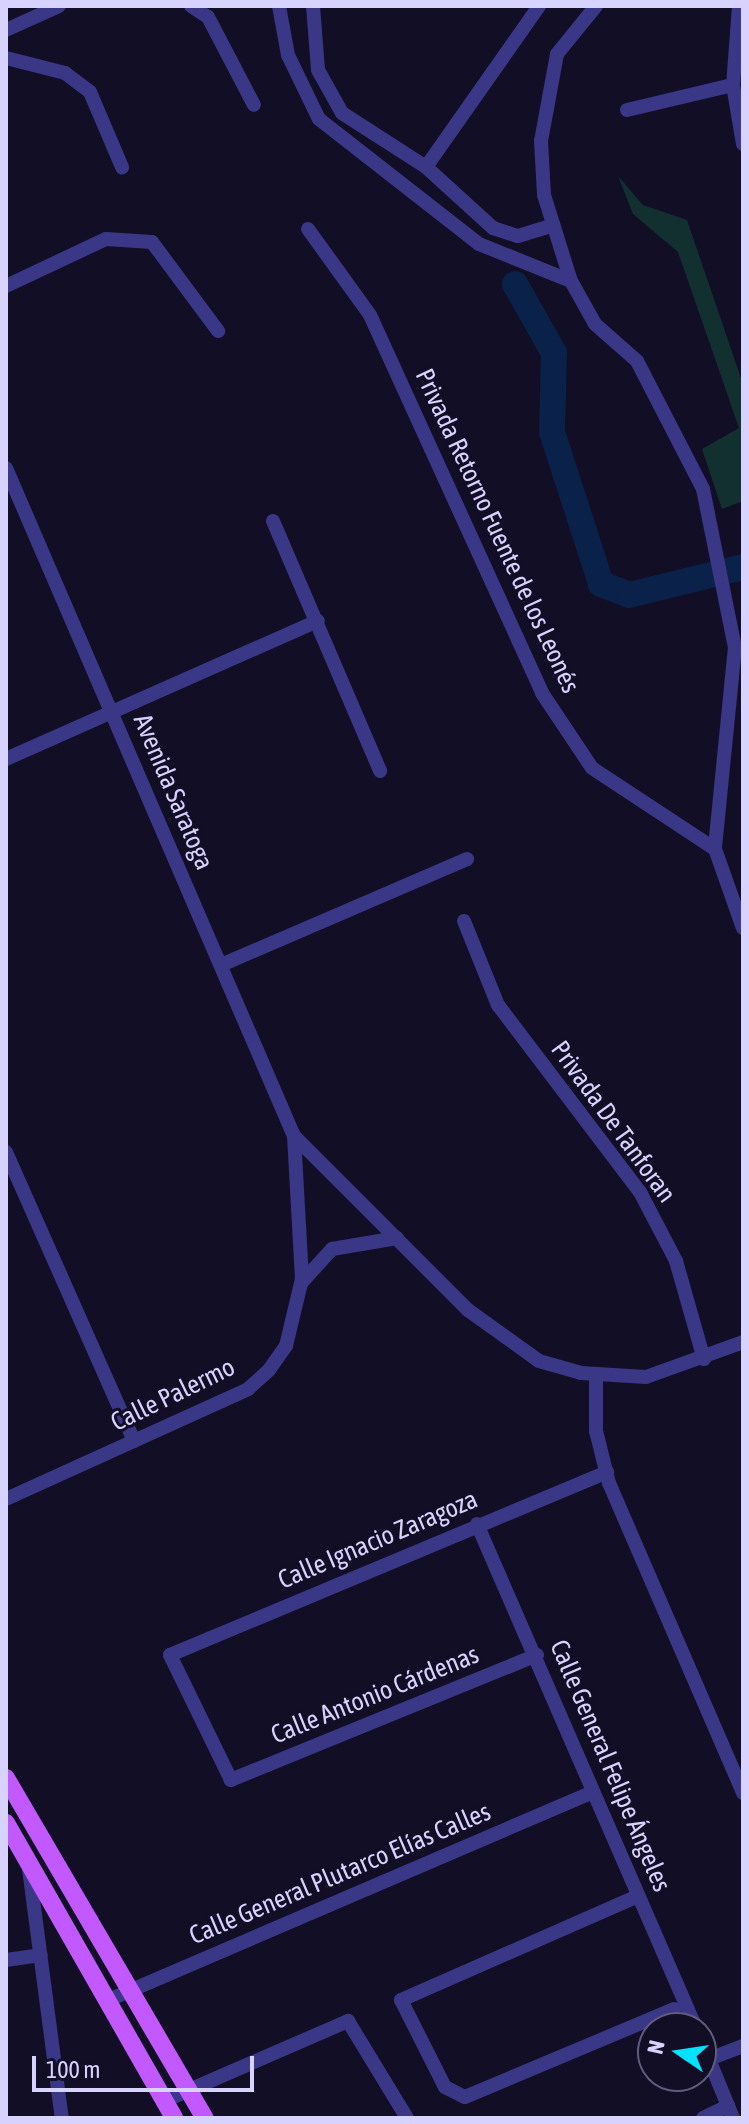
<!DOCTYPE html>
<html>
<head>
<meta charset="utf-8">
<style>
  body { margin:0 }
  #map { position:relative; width:749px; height:2124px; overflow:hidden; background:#120e26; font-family:"Asap Condensed",sans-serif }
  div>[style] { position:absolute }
  .green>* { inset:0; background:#11302f }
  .river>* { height:26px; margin:-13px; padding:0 13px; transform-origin:13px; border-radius:13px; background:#0a2149 }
  .minor>* { height:14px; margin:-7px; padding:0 7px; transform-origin:7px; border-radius:7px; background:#3a3786 }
  .major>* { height:18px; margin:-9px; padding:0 9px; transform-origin:9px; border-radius:9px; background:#c259ff }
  span { translate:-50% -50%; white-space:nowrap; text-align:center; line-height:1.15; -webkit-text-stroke:6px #120e26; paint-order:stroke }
  .street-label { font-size:26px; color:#d8d2ff }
  .frame { position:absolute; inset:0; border:8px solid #d8d2ff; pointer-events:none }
  .north { position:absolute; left:637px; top:2012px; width:80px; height:80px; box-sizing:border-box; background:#120e26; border:2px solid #615c7d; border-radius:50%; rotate:283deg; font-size:22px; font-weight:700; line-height:32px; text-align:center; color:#d8d2ff }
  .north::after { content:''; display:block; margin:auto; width:28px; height:36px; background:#00e2fd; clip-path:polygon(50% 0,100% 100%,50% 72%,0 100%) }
  .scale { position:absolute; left:32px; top:2056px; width:222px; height:36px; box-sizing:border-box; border:4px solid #d8d2ff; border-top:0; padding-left:10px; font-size:24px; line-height:28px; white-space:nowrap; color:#d8d2ff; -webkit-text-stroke:6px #120e26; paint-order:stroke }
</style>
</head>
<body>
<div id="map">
  <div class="green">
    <i style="clip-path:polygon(618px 176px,643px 205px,687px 220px,743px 384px,743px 501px,722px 509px,702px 449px,739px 428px,678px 252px,633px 214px)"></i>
  </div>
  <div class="river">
    <i style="left:515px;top:284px;width:79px;rotate:60.5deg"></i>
    <i style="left:554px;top:353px;width:79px;rotate:91.5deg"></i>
    <i style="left:552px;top:432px;width:160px;rotate:72.1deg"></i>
    <i style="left:601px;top:584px;width:30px;rotate:21deg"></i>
    <i style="left:629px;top:595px;width:117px;rotate:-13.8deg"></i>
  </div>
  <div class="minor">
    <i style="left:191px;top:6px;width:20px;rotate:33deg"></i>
    <i style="left:208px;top:17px;width:99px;rotate:62.4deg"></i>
    <i style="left:279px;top:6px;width:50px;rotate:79.6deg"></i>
    <i style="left:288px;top:55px;width:71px;rotate:64.2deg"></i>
    <i style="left:319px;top:119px;width:203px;rotate:38deg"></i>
    <i style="left:479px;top:244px;width:99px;rotate:21.9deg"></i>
    <i style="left:313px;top:6px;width:64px;rotate:85.5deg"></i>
    <i style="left:318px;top:70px;width:49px;rotate:60.8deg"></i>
    <i style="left:342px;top:113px;width:100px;rotate:32.7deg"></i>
    <i style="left:426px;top:167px;width:91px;rotate:42.3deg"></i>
    <i style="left:493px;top:228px;width:26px;rotate:18deg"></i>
    <i style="left:518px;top:236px;width:37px;rotate:-17deg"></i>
    <i style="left:596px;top:6px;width:62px;rotate:129.1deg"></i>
    <i style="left:557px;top:54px;width:88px;rotate:100.4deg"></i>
    <i style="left:541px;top:141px;width:54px;rotate:86.8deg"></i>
    <i style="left:544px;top:195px;width:90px;rotate:72.6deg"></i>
    <i style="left:571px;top:281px;width:49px;rotate:60.8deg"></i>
    <i style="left:595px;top:324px;width:56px;rotate:41.4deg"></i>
    <i style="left:637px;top:361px;width:144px;rotate:62.7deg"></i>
    <i style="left:703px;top:489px;width:161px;rotate:78.6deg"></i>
    <i style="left:735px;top:647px;width:203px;rotate:95.7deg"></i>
    <i style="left:715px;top:849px;width:84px;rotate:70.5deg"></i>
    <i style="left:739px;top:6px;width:79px;rotate:94.3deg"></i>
    <i style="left:733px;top:85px;width:60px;rotate:80.4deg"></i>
    <i style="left:6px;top:30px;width:58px;rotate:-24.4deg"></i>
    <i style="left:6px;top:58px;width:61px;rotate:14.3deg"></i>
    <i style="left:65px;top:73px;width:31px;rotate:37deg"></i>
    <i style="left:90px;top:92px;width:82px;rotate:66.9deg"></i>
    <i style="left:627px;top:110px;width:109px;rotate:-13.3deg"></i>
    <i style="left:426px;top:167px;width:197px;rotate:-54.9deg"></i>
    <i style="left:308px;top:229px;width:106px;rotate:54.2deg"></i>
    <i style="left:370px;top:315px;width:415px;rotate:65.5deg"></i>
    <i style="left:542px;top:693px;width:90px;rotate:56.3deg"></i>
    <i style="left:592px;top:768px;width:147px;rotate:33.4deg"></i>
    <i style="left:6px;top:286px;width:110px;rotate:-25.2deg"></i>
    <i style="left:106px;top:239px;width:46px;rotate:3.7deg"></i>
    <i style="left:152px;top:242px;width:111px;rotate:53.4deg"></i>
    <i style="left:6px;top:468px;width:727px;rotate:66.68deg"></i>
    <i style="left:294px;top:1136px;width:246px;rotate:45deg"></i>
    <i style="left:468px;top:1310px;width:87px;rotate:35.7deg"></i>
    <i style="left:539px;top:1361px;width:44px;rotate:15.9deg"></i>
    <i style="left:581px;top:1373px;width:65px;rotate:3.5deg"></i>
    <i style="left:646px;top:1377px;width:103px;rotate:-19.8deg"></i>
    <i style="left:273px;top:521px;width:272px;rotate:66.8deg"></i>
    <i style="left:6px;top:759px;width:341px;rotate:-23.9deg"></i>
    <i style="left:464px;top:921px;width:91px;rotate:68deg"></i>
    <i style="left:498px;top:1005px;width:235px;rotate:52.8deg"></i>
    <i style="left:640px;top:1192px;width:78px;rotate:62.4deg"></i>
    <i style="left:676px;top:1261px;width:102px;rotate:74.1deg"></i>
    <i style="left:221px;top:965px;width:268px;rotate:-23.3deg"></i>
    <i style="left:6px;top:1152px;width:316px;rotate:66.1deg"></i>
    <i style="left:302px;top:1282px;width:45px;rotate:-47.7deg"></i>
    <i style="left:332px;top:1249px;width:66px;rotate:-9.6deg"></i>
    <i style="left:596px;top:1375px;width:56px;rotate:90deg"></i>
    <i style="left:596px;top:1431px;width:54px;rotate:76deg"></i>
    <i style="left:609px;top:1483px;width:338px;rotate:66.6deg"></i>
    <i style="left:6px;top:1499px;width:266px;rotate:-24.4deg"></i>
    <i style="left:248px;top:1389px;width:28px;rotate:-42deg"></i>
    <i style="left:269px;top:1370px;width:29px;rotate:-55deg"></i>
    <i style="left:286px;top:1346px;width:69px;rotate:-76.6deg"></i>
    <i style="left:302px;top:1279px;width:143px;rotate:-93.2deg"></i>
    <i style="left:477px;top:1524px;width:550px;rotate:66.51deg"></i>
    <i style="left:537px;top:1655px;width:331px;rotate:157.8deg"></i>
    <i style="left:231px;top:1780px;width:139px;rotate:-116deg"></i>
    <i style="left:170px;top:1655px;width:474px;rotate:-22.7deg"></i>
    <i style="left:29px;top:1869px;width:251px;rotate:82.5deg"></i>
    <i style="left:638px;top:1896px;width:259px;rotate:156.3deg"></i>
    <i style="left:401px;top:2000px;width:97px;rotate:63.2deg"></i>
    <i style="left:445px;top:2087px;width:22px;rotate:27deg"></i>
    <i style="left:465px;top:2097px;width:227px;rotate:-22.8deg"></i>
    <i style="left:6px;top:1960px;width:35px;rotate:-8deg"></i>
    <i style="left:106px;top:2001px;width:530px;rotate:-23.23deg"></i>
    <i style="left:701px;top:2040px;width:84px;rotate:67.7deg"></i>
    <i style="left:709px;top:2059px;width:36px;rotate:-21deg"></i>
    <i style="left:164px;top:2101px;width:201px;rotate:-23.5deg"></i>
    <i style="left:348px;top:2021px;width:114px;rotate:58.7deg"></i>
    <i style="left:703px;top:2118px;width:28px;rotate:-26deg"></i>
  </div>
  <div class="major">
    <i style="left:6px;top:1778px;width:394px;rotate:59.7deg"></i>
    <i style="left:6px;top:1823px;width:339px;rotate:60.3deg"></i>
  </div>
  <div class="street-label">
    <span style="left:497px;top:531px;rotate:65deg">Privada Retorno Fuente de los Leonés</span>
    <span style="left:173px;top:792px;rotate:67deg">Avenida Saratoga</span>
    <span style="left:613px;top:1122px;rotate:54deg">Privada De Tanforan</span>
    <span style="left:173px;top:1395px;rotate:-26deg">Calle Palermo</span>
    <span style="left:378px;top:1540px;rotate:-23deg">Calle Ignacio Zaragoza</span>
    <span style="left:375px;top:1695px;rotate:-22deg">Calle Antonio Cárdenas</span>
    <span style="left:610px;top:1766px;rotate:67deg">Calle General Felipe Ángeles</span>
    <span style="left:340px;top:1874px;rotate:-23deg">Calle General Plutarco Elías Calles</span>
  </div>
  <div class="frame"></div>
  <div class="north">N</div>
  <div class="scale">100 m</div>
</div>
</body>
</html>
